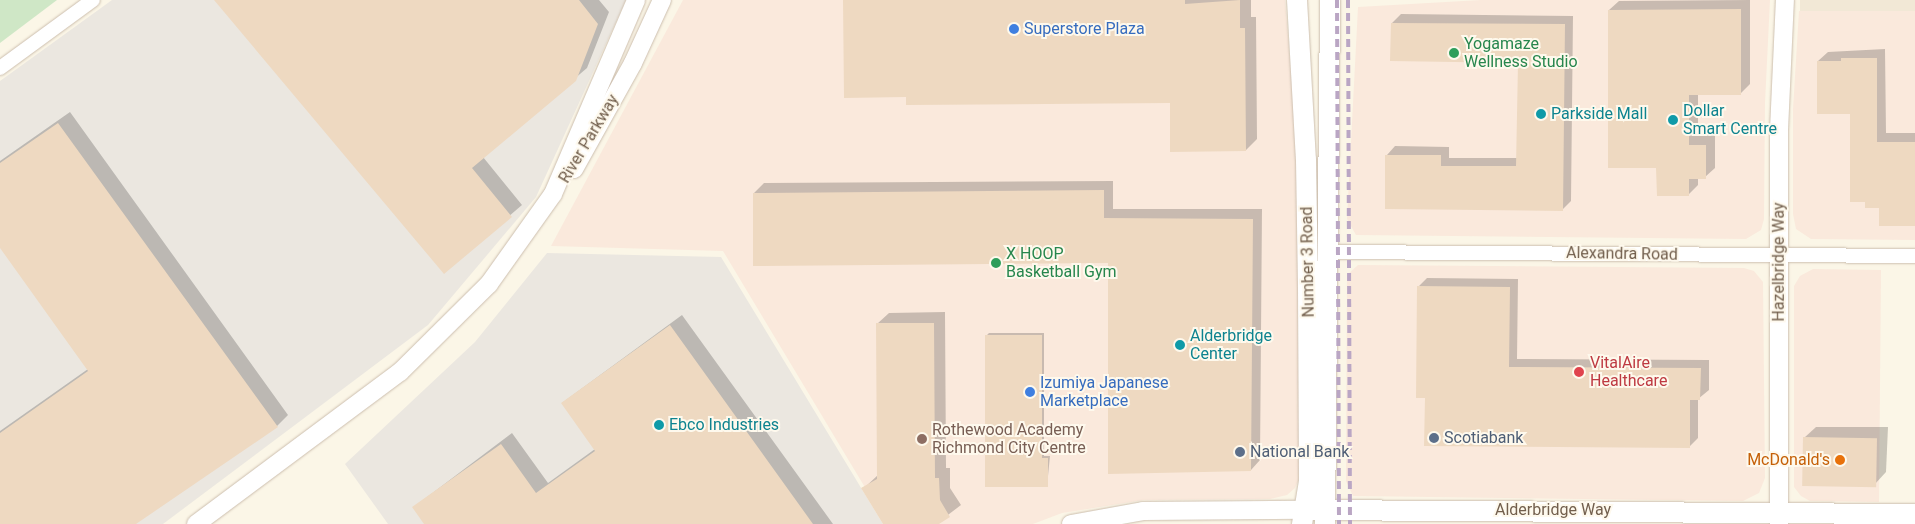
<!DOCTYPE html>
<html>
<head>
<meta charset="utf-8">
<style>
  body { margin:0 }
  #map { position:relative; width:1915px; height:524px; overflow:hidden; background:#fbf6e7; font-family:Roboto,sans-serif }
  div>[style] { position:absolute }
  .residential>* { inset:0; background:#f2e8d6; transform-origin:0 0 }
  .commercial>* { inset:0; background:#fae9dc }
  .industrial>* { inset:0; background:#ebe7e0 }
  .green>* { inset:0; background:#cfe7c6 }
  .shadow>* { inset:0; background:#0003 }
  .building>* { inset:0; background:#eed9c1; transform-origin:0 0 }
  .roads { filter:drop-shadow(0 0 1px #ccbeae) drop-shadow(0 0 1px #ccbeae) }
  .minor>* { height:14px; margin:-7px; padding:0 7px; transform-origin:7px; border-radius:7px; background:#fff }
  .tertiary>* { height:18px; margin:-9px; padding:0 9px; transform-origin:9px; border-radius:9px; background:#fff }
  .secondary>* { height:20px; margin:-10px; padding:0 10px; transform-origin:10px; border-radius:10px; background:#fff }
  .rail>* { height:4px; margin-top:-2px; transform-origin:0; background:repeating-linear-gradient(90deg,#baa6c4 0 8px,transparent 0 13px) }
  .dots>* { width:14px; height:14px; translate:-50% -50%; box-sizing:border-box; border:2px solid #fef9ed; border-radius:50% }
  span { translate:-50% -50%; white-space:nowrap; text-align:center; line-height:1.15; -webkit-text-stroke:4px #fef9ed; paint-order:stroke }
  .shop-label { font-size:16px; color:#366cbe }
  .left { translate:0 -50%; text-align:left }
  .leisure-label { font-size:16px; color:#27864d }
  .culture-label { font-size:16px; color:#0d838f }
  .street-label { font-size:16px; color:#725f4d }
  .health-label { font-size:16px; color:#be3a42 }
  .education-label { font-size:16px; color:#785e54 }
  .service-label { font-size:16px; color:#4e5e75 }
  .food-label { font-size:16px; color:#c56008 }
  .right { translate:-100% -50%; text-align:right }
</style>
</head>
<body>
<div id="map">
  <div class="residential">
    <i style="left:1800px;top:0;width:115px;height:11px"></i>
  </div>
  <div class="commercial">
    <i style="clip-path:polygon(683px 0,1285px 0,1299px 166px,1299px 479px,1295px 488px,1287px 495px,1270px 499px,1144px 500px,1062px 513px,1033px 524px,887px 524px,723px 251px,551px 246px)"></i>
    <i style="clip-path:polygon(1481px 0,1770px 0,1765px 103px,1764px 219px,1761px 230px,1746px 239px,1356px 235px,1347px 219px,1358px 7px)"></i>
    <i style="clip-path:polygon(1799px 11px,1915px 11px,1915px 240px,1811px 239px,1796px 229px,1793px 214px,1793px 109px)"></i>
    <i style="clip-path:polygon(1358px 265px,1744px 268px,1754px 271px,1763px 282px,1765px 478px,1759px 493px,1743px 501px,1353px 496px,1346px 481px,1347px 275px)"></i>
    <i style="clip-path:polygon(1813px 269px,1881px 270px,1879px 502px,1810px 501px,1801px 496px,1794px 487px,1794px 286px,1800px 276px)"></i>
  </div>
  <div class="industrial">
    <i style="clip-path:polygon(112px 0,626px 0,536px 197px,428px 325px,163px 524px,0 524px,0 81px)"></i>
    <i style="clip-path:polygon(547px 253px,721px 257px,883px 524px,388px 524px,345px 464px,475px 342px)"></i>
  </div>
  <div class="green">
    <i style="clip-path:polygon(0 0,57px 0,0 43px)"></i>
  </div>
  <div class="shadow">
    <i style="clip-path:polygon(216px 0,599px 0,609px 12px,587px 68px,483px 157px,522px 205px,444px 272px)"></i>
    <i style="clip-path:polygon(844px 0,1251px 0,1251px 17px,1256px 17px,1257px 139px,1246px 150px,1171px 102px,908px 96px)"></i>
    <i style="clip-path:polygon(1750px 0,1750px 84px,1740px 94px,1698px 94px,1698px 135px,1715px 135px,1715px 168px,1705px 177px,1698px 177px,1698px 185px,1688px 195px,1657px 167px,1609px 10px,1619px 1px)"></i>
    <i style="clip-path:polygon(1401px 14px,1573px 16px,1571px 201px,1563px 209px,1387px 155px,1395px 146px,1449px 147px,1449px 158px,1518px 158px,1519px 62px,1392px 23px)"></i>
    <i style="clip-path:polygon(1885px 49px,1886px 133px,1915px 133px,1915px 225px,1880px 207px,1851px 113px,1818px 61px,1828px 52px)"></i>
    <i style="clip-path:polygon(70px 112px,288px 415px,277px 426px,134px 524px,0 524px,0 431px,88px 369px,0 246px,0 161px)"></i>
    <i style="clip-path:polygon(1113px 181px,1113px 209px,1262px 209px,1260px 460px,1251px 470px,1110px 262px,754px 193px,764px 183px)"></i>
    <i style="clip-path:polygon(1427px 278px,1518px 279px,1517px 359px,1709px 360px,1709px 390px,1698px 399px,1698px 438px,1689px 447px,1426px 397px,1418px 287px)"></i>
    <i style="clip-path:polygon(945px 312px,946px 468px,950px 468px,950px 488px,961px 505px,936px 524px,884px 524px,863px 489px,878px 475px,877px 324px,889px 313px)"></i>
    <i style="clip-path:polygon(682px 315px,833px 524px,426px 524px,414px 507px,512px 433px,548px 483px,595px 449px,562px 403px)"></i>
    <i style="clip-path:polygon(989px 333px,1044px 333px,1044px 456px,1050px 456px,1047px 486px,986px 336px)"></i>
    <i style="clip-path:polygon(1816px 427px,1888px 427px,1886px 472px,1875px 484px,1804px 438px)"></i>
  </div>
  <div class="building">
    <i style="clip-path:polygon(214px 0,579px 0,598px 24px,576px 81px,472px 168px,512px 217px,444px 274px)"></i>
    <i style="clip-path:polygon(843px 0,1185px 0,1185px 4px,1240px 0,1240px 28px,1245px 28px,1246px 151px,1170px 152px,1170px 103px,906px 105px,906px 97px,844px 98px)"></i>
    <i style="clip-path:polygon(1741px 9px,1741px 95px,1689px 95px,1689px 145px,1706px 145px,1706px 179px,1689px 179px,1689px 196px,1657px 196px,1656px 168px,1608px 168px,1608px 10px)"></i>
    <i style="clip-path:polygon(1391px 23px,1565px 24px,1563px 211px,1385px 209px,1385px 155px,1441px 155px,1441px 166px,1516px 166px,1518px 63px,1390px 61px)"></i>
    <i style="clip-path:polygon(1841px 58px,1877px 58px,1877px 142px,1915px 142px,1915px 226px,1879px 226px,1879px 208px,1865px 208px,1865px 202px,1850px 202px,1850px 114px,1817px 114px,1817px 61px,1841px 61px)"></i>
    <i style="clip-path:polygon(58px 123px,278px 427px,136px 524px,0 524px,0 433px,88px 371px,0 248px,0 163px)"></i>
    <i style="clip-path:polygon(1104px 190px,1104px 218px,1253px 219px,1251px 471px,1108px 474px,1108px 263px,753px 266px,753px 193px)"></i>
    <i style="clip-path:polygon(1417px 286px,1510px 287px,1509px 367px,1701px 368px,1700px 400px,1690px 400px,1690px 448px,1424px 446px,1425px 398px,1416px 398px)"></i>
    <i style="clip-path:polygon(876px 323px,934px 323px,935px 478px,939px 478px,940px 500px,950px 517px,939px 524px,883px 524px,861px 488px,877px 479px)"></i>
    <i style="clip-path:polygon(670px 325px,813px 524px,424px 524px,412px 507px,501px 444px,536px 493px,595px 451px,561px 403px)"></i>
    <i style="clip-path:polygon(985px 335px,1042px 335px,1042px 458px,1048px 458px,1048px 487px,985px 487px)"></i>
    <i style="left:1803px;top:437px;width:74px;height:49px;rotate:1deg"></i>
  </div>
  <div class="roads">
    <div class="minor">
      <i style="left:0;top:68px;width:115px;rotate:-36.2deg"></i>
      <i style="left:1330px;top:252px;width:585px;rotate:0.39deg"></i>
    </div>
    <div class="tertiary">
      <i style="left:574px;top:169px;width:121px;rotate:-60.9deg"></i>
      <i style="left:633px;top:63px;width:69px;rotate:-65.3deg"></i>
      <i style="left:196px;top:524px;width:254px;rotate:-36.7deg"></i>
      <i style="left:400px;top:372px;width:125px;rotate:-44.7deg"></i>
      <i style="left:489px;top:284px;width:110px;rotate:-54.6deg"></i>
      <i style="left:553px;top:194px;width:211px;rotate:-66.8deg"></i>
      <i style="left:1071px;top:524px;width:73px;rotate:-10.2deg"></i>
      <i style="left:1143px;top:511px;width:162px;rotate:-0.4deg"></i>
      <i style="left:1779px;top:524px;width:394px;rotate:-90deg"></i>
      <i style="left:1779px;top:130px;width:130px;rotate:-87.4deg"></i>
    </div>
    <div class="secondary">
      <i style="left:1297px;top:0;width:160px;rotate:86.8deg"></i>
      <i style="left:1306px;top:160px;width:128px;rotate:89.1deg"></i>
      <i style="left:1308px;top:288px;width:193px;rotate:89.7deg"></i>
      <i style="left:1309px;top:481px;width:44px;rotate:99.2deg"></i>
      <i style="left:1305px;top:510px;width:610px;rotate:0.38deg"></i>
      <i style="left:1325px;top:524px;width:524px;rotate:-89.45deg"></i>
    </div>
  </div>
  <div class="rail">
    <i style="left:1337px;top:0;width:524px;rotate:89.78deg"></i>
    <i style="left:1348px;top:0;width:524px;rotate:89.78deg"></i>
  </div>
  <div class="dots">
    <i style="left:1014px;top:29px;background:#3f7fe0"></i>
    <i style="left:1454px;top:53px;background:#2e9e5b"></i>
    <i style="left:1541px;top:114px;background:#0f9aa8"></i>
    <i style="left:1673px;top:120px;background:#0f9aa8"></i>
    <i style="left:996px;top:263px;background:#2e9e5b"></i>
    <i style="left:1180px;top:345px;background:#0f9aa8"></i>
    <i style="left:1579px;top:372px;background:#e0444e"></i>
    <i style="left:1030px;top:392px;background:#3f7fe0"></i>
    <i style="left:659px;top:425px;background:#0f9aa8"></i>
    <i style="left:1434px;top:438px;background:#5c6f8a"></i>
    <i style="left:922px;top:439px;background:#8d6e63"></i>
    <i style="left:1240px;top:452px;background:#5c6f8a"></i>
    <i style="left:1840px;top:460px;background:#e8710a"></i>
  </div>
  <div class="shop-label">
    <span class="left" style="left:1024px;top:29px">Superstore Plaza</span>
    <span class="left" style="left:1040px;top:392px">Izumiya Japanese<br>Marketplace</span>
  </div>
  <div class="leisure-label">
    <span class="left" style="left:1464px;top:53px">Yogamaze<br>Wellness Studio</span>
    <span class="left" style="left:1006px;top:263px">X HOOP<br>Basketball Gym</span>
  </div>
  <div class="culture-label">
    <span class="left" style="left:1683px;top:120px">Dollar<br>Smart Centre</span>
    <span class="left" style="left:1551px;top:114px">Parkside Mall</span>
    <span class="left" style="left:1190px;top:345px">Alderbridge<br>Center</span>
    <span class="left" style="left:669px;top:425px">Ebco Industries</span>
  </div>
  <div class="street-label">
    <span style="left:589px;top:139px;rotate:-59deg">River Parkway</span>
    <span style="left:1622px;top:254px;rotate:1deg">Alexandra Road</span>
    <span style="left:1308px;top:262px;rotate:-91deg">Number 3 Road</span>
    <span style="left:1779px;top:262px;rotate:-90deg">Hazelbridge Way</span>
    <span style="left:1553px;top:510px">Alderbridge Way</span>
  </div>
  <div class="health-label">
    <span class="left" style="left:1590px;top:372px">VitalAire<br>Healthcare</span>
  </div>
  <div class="education-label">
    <span class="left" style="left:932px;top:439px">Rothewood Academy<br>Richmond City Centre</span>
  </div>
  <div class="service-label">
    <span class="left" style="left:1444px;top:438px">Scotiabank</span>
    <span class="left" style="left:1250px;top:452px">National Bank</span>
  </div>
  <div class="food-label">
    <span class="right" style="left:1830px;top:460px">McDonald's</span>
  </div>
</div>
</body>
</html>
